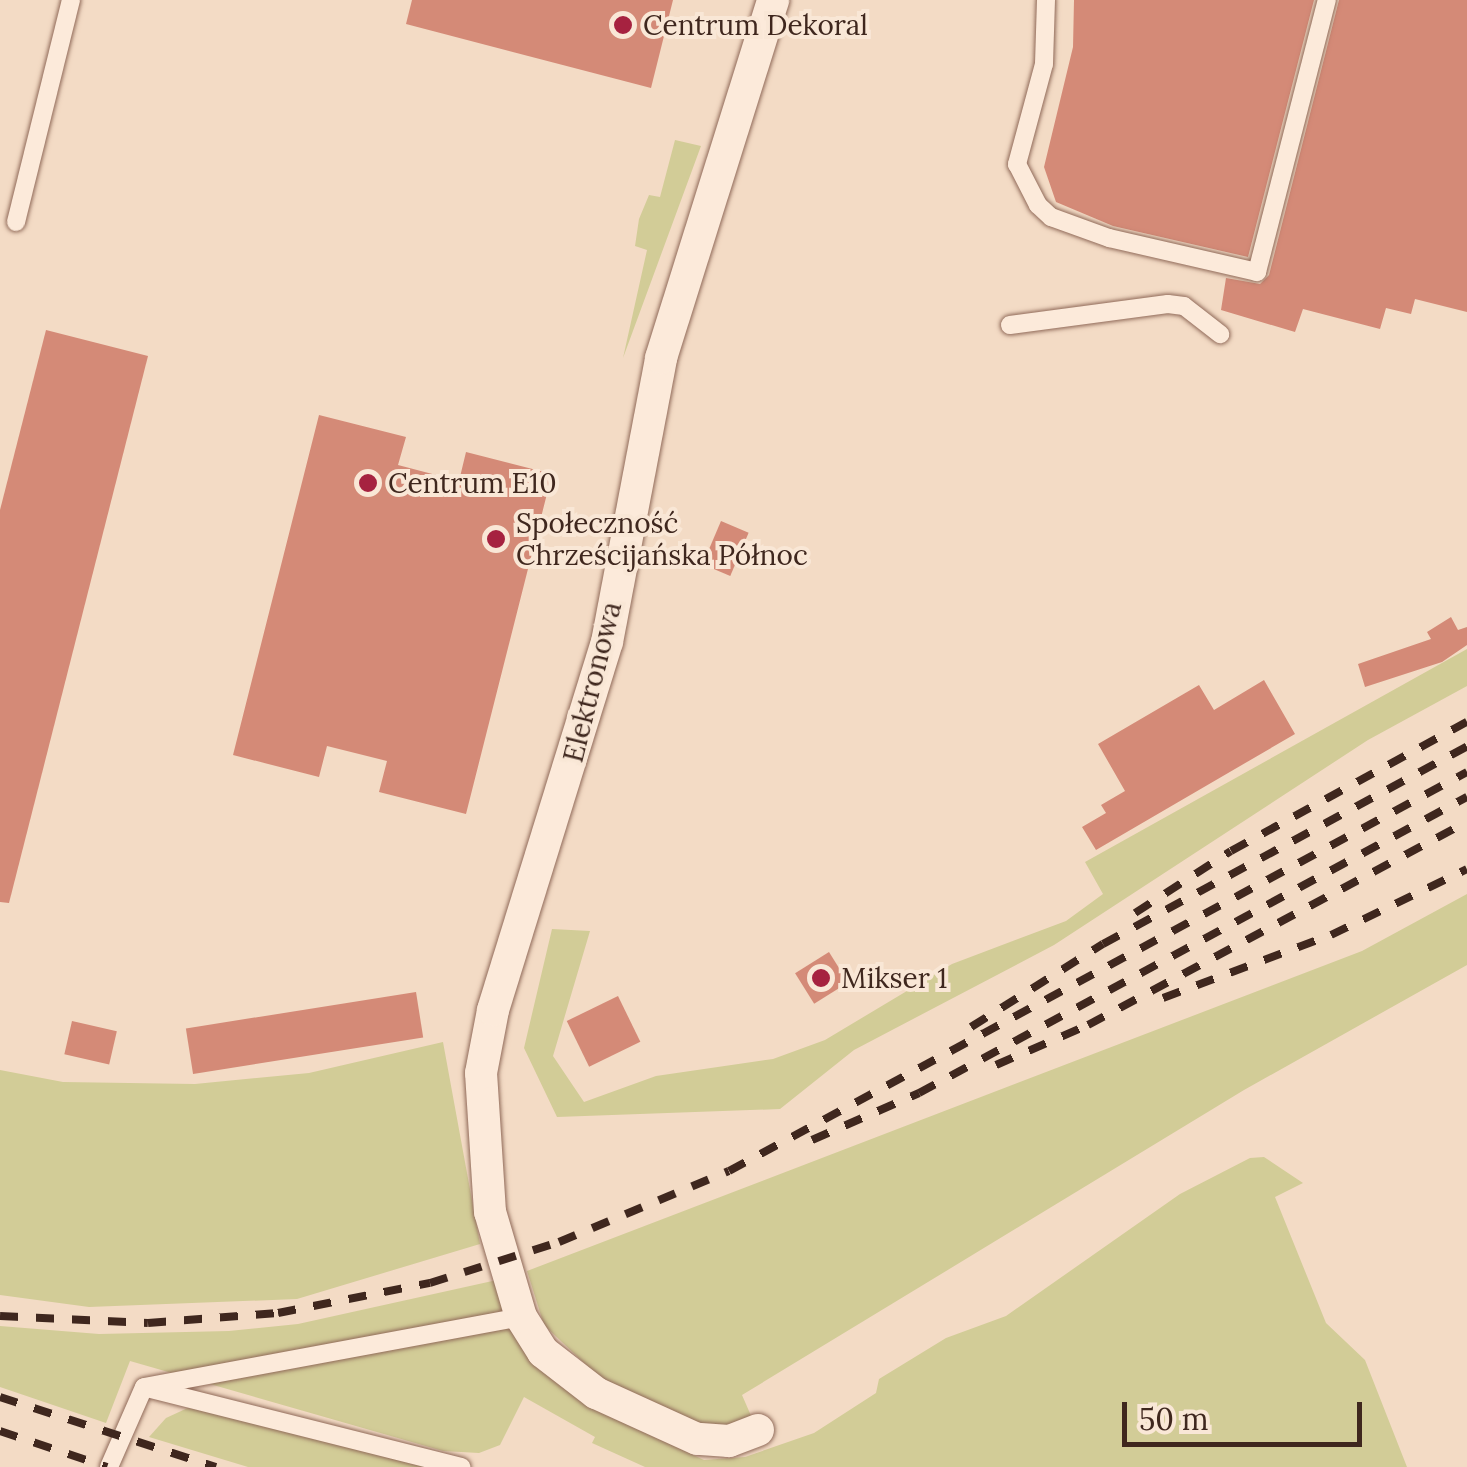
<!DOCTYPE html>
<html>
<head>
<meta charset="utf-8">
<style>
  body { margin:0 }
  #map { position:relative; width:1467px; height:1467px; overflow:hidden; background:#f3dbc5; font-family:Lora,serif }
  div>[style] { position:absolute }
  .green>* { inset:0; background:#d2cc97 }
  .building>* { inset:0; background:#d48a77; transform-origin:0 0 }
  .roads { filter:drop-shadow(0 0 2px #906a59) drop-shadow(0 0 2px #906a59) }
  .lane>* { height:18px; margin:-9px; padding:0 9px; transform-origin:9px; border-radius:9px; background:#fceada }
  .street>* { height:32px; margin:-16px; padding:0 16px; transform-origin:16px; border-radius:16px; background:#fceada }
  .rail>* { height:8px; margin-top:-4px; transform-origin:0; background:repeating-linear-gradient(90deg,#3f271e 0 18px,transparent 0 36px) }
  .dots>* { width:28px; height:28px; translate:-50% -50%; box-sizing:border-box; border:5px solid #f9e7d6; border-radius:50% }
  span { translate:-50% -50%; white-space:nowrap; text-align:center; line-height:1.15; -webkit-text-stroke:8px #f9e7d6; paint-order:stroke }
  .poi-label { font-size:28px; color:#3f271e }
  .left { translate:0 -50%; text-align:left }
  .street-label { font-size:28px; color:#3f271e }
  .scale { position:absolute; left:1122px; top:1402px; width:240px; height:45px; box-sizing:border-box; border:5px solid #3f271e; border-top:0; padding-left:12px; font-size:30px; line-height:35px; white-space:nowrap; color:#3f271e; -webkit-text-stroke:8px #f9e7d6; paint-order:stroke }
</style>
</head>
<body>
<div id="map">
  <div class="green">
    <i style="clip-path:polygon(675px 140px,701px 146px,623px 358px,647px 250px,635px 246px,639px 219px,649px 195px,660px 197px)"></i>
    <i style="clip-path:polygon(1467px 649px,1467px 686px,1368px 740px,1054px 945px,854px 1050px,780px 1109px,557px 1117px,524px 1048px,552px 929px,590px 931px,553px 1056px,584px 1102px,656px 1076px,773px 1059px,825px 1040px,952px 964px,1066px 921px,1103px 894px,1085px 862px)"></i>
    <i style="clip-path:polygon(1467px 894px,1467px 965px,1244px 1090px,742px 1395px,752px 1418px,713px 1429px,600px 1378px,544px 1325px,527px 1271px,1362px 951px)"></i>
    <i style="clip-path:polygon(443px 1042px,480px 1244px,297px 1299px,89px 1307px,0 1295px,0 1070px,63px 1082px,195px 1084px,309px 1073px)"></i>
    <i style="clip-path:polygon(1264px 1157px,1303px 1183px,1275px 1197px,1326px 1323px,1365px 1360px,1407px 1467px,645px 1467px,592px 1443px,595px 1437px,524px 1397px,500px 1445px,479px 1453px,443px 1451px,130px 1361px,106px 1423px,0 1387px,0 1326px,99px 1334px,229px 1331px,298px 1324px,497px 1280px,620px 1421px,704px 1460px,745px 1457px,814px 1433px,876px 1393px,879px 1379px,946px 1338px,1006px 1316px,1180px 1194px,1250px 1158px)"></i>
    <i style="clip-path:polygon(192px 1406px,430px 1467px,248px 1467px,149px 1437px,166px 1418px)"></i>
  </div>
  <div class="building">
    <i style="clip-path:polygon(412px 0,673px 0,651px 88px,406px 24px)"></i>
    <i style="clip-path:polygon(1074px 0,1314px 0,1248px 257px,1113px 226px,1056px 202px,1044px 167px,1073px 47px)"></i>
    <i style="clip-path:polygon(1339px 0,1467px 0,1467px 312px,1415px 299px,1411px 314px,1386px 308px,1380px 329px,1303px 309px,1295px 332px,1221px 310px,1226px 278px,1260px 284px,1269px 275px)"></i>
    <i style="clip-path:polygon(46px 330px,148px 356px,9px 903px,0 902px,0 510px)"></i>
    <i style="clip-path:polygon(319px 415px,406px 437px,398px 465px,459px 481px,466px 452px,552px 474px,466px 814px,379px 792px,387px 761px,327px 746px,319px 777px,233px 755px)"></i>
    <i style="left:721px;top:521px;width:30px;height:47px;rotate:23deg"></i>
    <i style="clip-path:polygon(1451px 617px,1458px 630px,1467px 627px,1467px 645px,1442px 662px,1365px 687px,1358px 664px,1431px 639px,1427px 632px)"></i>
    <i style="clip-path:polygon(1264px 680px,1295px 734px,1096px 850px,1082px 827px,1106px 813px,1101px 805px,1125px 791px,1098px 744px,1199px 685px,1214px 710px)"></i>
    <i style="left:829px;top:952px;width:36px;height:40px;rotate:58deg"></i>
    <i style="left:416px;top:992px;width:46px;height:233px;rotate:81deg"></i>
    <i style="left:618px;top:996px;width:51px;height:57px;rotate:64deg"></i>
    <i style="left:72px;top:1021px;width:46px;height:34px;rotate:13deg"></i>
  </div>
  <div class="roads">
    <div class="lane">
      <i style="left:1046px;top:0;width:64px;rotate:91.8deg"></i>
      <i style="left:1044px;top:64px;width:104px;rotate:105.1deg"></i>
      <i style="left:1017px;top:164px;width:46px;rotate:62.9deg"></i>
      <i style="left:1038px;top:205px;width:18px;rotate:43deg"></i>
      <i style="left:1051px;top:217px;width:62px;rotate:19.9deg"></i>
      <i style="left:1109px;top:238px;width:152px;rotate:12.9deg"></i>
      <i style="left:1257px;top:272px;width:281px;rotate:-75.6deg"></i>
      <i style="left:16px;top:222px;width:229px;rotate:-76.1deg"></i>
      <i style="left:1010px;top:325px;width:159px;rotate:-7.6deg"></i>
      <i style="left:1168px;top:304px;width:16px;rotate:7deg"></i>
      <i style="left:1184px;top:306px;width:46px;rotate:37.9deg"></i>
      <i style="left:144px;top:1387px;width:383px;rotate:-10.5deg"></i>
      <i style="left:151px;top:1389px;width:320px;rotate:14.1deg"></i>
      <i style="left:109px;top:1467px;width:87px;rotate:-66.4deg"></i>
    </div>
    <div class="street">
      <i style="left:758px;top:1430px;width:31px;rotate:159deg"></i>
      <i style="left:729px;top:1441px;width:32px;rotate:-176deg"></i>
      <i style="left:697px;top:1439px;width:111px;rotate:-155.5deg"></i>
      <i style="left:596px;top:1393px;width:67px;rotate:-142.3deg"></i>
      <i style="left:543px;top:1352px;width:41px;rotate:-122.2deg"></i>
      <i style="left:521px;top:1317px;width:109px;rotate:-106.4deg"></i>
      <i style="left:490px;top:1212px;width:139px;rotate:-93.7deg"></i>
      <i style="left:481px;top:1073px;width:64px;rotate:-79.2deg"></i>
      <i style="left:493px;top:1010px;width:385px;rotate:-72.8deg"></i>
      <i style="left:607px;top:642px;width:289px;rotate:-79.2deg"></i>
      <i style="left:661px;top:358px;width:375px;rotate:-72.6deg"></i>
    </div>
  </div>
  <div class="rail">
    <i style="left:1135px;top:913px;width:114px;rotate:-32.9deg"></i>
    <i style="left:1231px;top:851px;width:269px;rotate:-28.7deg"></i>
    <i style="left:1163px;top:998px;width:179px;rotate:-20.6deg"></i>
    <i style="left:1331px;top:935px;width:151px;rotate:-25.9deg"></i>
    <i style="left:971px;top:1027px;width:156px;rotate:-32.2deg"></i>
    <i style="left:1103px;top:944px;width:414px;rotate:-28.5deg"></i>
    <i style="left:996px;top:1065px;width:100px;rotate:-23.5deg"></i>
    <i style="left:1088px;top:1025px;width:430px;rotate:-28.2deg"></i>
    <i style="left:812px;top:1140px;width:117px;rotate:-23.7deg"></i>
    <i style="left:919px;top:1093px;width:623px;rotate:-28.38deg"></i>
    <i style="left:0;top:1316px;width:148px;rotate:2.7deg"></i>
    <i style="left:148px;top:1323px;width:130px;rotate:-4.4deg"></i>
    <i style="left:278px;top:1313px;width:155px;rotate:-11.2deg"></i>
    <i style="left:430px;top:1283px;width:135px;rotate:-17.6deg"></i>
    <i style="left:559px;top:1242px;width:184px;rotate:-22.7deg"></i>
    <i style="left:729px;top:1171px;width:839px;rotate:-28.4deg"></i>
    <i style="left:0;top:1397px;width:227px;rotate:18deg"></i>
    <i style="left:0;top:1431px;width:113px;rotate:18.6deg"></i>
  </div>
  <div class="dots">
    <i style="left:623px;top:25px;background:#a62240"></i>
    <i style="left:368px;top:483px;background:#a62240"></i>
    <i style="left:496px;top:539px;background:#a62240"></i>
    <i style="left:821px;top:978px;background:#a62240"></i>
  </div>
  <div class="poi-label">
    <span class="left" style="left:643px;top:25px">Centrum Dekoral</span>
    <span class="left" style="left:388px;top:483px">Centrum E10</span>
    <span class="left" style="left:516px;top:539px">Społeczność<br>Chrześcijańska Północ</span>
    <span class="left" style="left:841px;top:978px">Mikser 1</span>
  </div>
  <div class="street-label">
    <span style="left:592px;top:682px;rotate:-76deg">Elektronowa</span>
  </div>
  <div class="scale">50 m</div>
</div>
</body>
</html>
